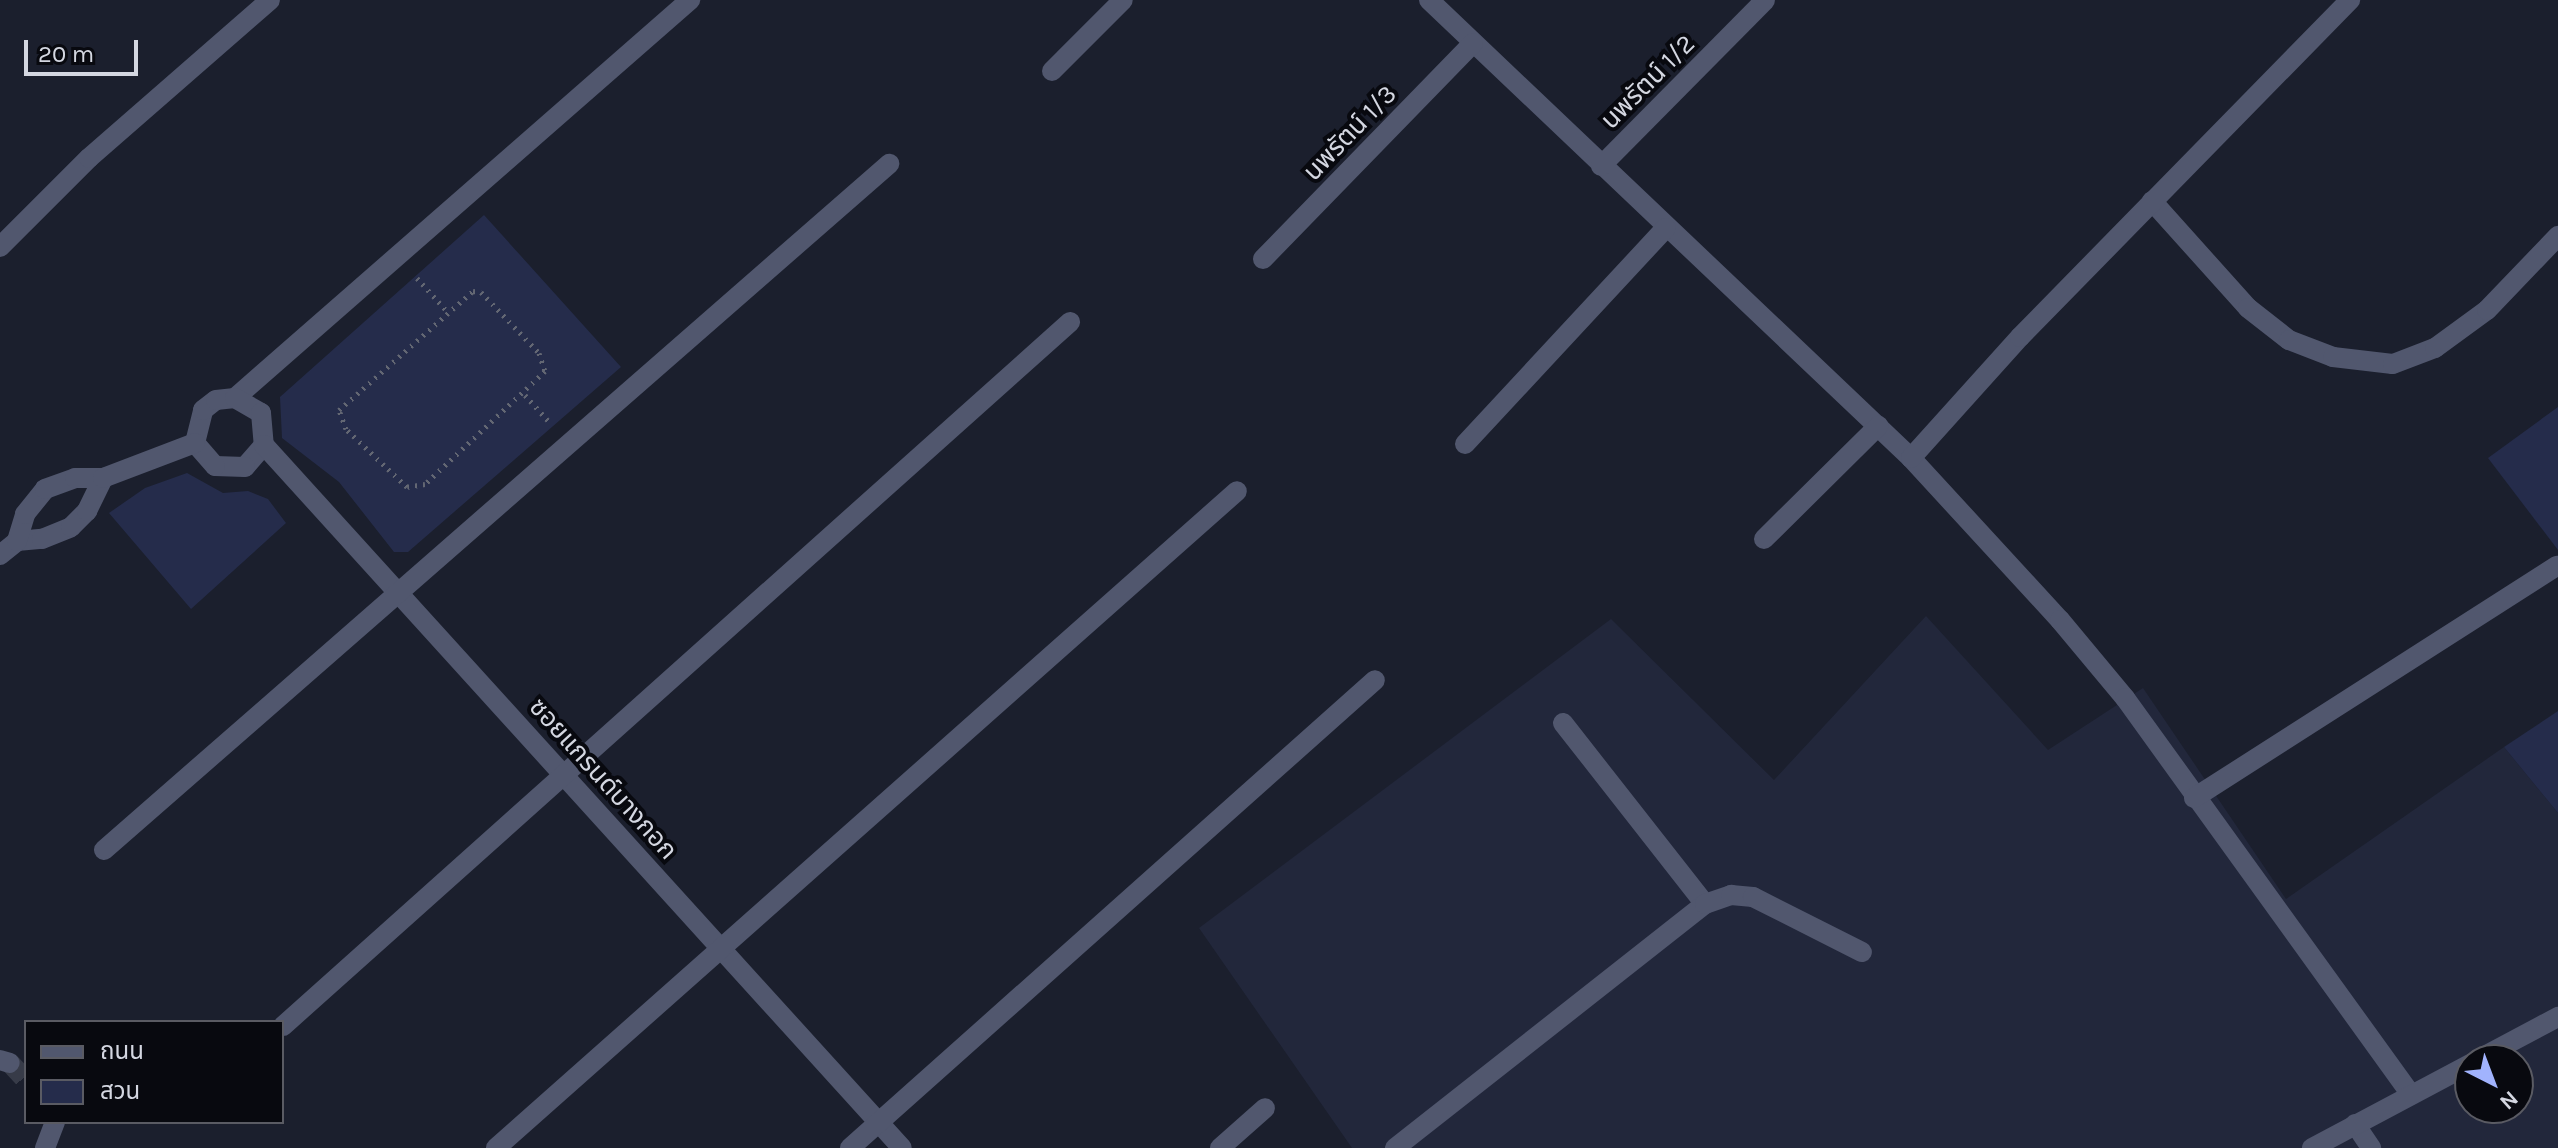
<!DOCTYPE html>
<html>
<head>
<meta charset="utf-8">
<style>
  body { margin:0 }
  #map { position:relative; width:2558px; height:1148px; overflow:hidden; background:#1b1f2d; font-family:Karla,"Noto Sans Thai",sans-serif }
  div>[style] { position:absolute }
  .built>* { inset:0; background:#22273b }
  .green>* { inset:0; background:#252c4b }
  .minor-tunnel>* { height:20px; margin-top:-10px; transform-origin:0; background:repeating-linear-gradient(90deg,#373b48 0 20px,transparent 0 30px) }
  .path>* { height:5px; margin-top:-2.5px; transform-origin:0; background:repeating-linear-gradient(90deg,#636773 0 2px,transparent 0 8px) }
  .minor>* { height:20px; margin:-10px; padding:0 10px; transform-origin:10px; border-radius:10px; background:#51576e }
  span { translate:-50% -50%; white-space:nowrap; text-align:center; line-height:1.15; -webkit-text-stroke:8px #08090f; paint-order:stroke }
  .street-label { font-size:26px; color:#d4d7e1 }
  .legend { position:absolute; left:24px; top:1020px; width:260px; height:104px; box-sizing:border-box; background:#08090f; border:2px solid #5a5b63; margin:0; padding:10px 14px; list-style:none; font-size:24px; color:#d4d7e1 }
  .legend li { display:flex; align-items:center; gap:16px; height:40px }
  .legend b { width:40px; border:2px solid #5a5b63 }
  .north { position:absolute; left:2454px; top:1044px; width:80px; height:80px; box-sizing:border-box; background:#08090f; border:2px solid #5a5b63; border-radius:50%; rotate:138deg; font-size:22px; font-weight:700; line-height:32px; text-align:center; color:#d4d7e1 }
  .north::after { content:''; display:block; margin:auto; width:28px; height:36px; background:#a1b3fd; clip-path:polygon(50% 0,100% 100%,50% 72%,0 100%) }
  .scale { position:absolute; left:24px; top:40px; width:114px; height:36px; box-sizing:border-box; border:4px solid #d4d7e1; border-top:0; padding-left:10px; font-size:24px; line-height:28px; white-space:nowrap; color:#d4d7e1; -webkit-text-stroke:6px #08090f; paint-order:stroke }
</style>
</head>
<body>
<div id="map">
  <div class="built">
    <i style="clip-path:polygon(evenodd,1926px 616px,2048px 750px,2143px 688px,2286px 899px,2504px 747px,2558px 813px,2558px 1148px,1352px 1148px,1199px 928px,1611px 619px,1774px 780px,1926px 616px,2470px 1060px,2518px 1060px,2518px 1108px,2470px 1108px,2470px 1060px)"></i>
  </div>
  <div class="green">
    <i style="clip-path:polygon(484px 215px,621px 367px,408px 552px,394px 552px,339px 482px,282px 438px,280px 397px)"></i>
    <i style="clip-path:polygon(2558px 407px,2558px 550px,2488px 458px)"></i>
    <i style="clip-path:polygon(187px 473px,223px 493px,248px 491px,268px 499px,286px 523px,191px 609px,109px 513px,145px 488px)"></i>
    <i style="clip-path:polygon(2558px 711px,2558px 813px,2504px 747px)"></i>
  </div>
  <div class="minor-tunnel">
    <i style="left:10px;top:1063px;width:23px;rotate:47deg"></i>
  </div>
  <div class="path">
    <i style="left:417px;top:278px;width:43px;rotate:47.8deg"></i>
    <i style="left:473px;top:291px;width:8px;rotate:7deg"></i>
    <i style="left:481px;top:292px;width:84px;rotate:46.4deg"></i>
    <i style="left:539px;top:353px;width:19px;rotate:72deg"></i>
    <i style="left:545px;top:371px;width:165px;rotate:136.7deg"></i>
    <i style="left:425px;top:484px;width:18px;rotate:171deg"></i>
    <i style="left:407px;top:487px;width:84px;rotate:-136.4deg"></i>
    <i style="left:346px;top:429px;width:20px;rotate:-110deg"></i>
    <i style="left:339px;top:410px;width:179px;rotate:-41.6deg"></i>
    <i style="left:525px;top:395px;width:36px;rotate:48deg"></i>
  </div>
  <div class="minor">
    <i style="left:1429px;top:0;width:665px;rotate:43.54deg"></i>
    <i style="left:1911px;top:458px;width:220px;rotate:47.4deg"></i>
    <i style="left:2060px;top:620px;width:102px;rotate:50.2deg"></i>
    <i style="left:2125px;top:698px;width:489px;rotate:54.2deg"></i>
    <i style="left:1052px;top:71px;width:100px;rotate:-45deg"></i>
    <i style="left:1601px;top:166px;width:233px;rotate:-45.3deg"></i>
    <i style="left:2152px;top:201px;width:144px;rotate:48.1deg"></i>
    <i style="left:2248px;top:308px;width:52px;rotate:38deg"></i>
    <i style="left:2289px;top:340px;width:47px;rotate:21.1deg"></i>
    <i style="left:2333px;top:357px;width:60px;rotate:6.7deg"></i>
    <i style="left:2393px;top:364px;width:45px;rotate:-20.9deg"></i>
    <i style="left:2435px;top:348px;width:64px;rotate:-36.2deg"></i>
    <i style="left:2487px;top:310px;width:103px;rotate:-46.2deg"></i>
    <i style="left:0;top:247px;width:126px;rotate:-45deg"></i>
    <i style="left:89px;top:158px;width:240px;rotate:-41.1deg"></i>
    <i style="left:1263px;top:259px;width:301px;rotate:-45.8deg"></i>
    <i style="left:235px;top:398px;width:605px;rotate:-41.18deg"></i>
    <i style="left:1465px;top:444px;width:295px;rotate:-47.1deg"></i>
    <i style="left:264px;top:445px;width:29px;rotate:131deg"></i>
    <i style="left:245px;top:467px;width:30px;rotate:-178deg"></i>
    <i style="left:215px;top:466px;width:30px;rotate:-131deg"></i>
    <i style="left:195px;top:443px;width:34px;rotate:-76deg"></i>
    <i style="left:203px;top:410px;width:16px;rotate:-38deg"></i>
    <i style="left:216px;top:400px;width:19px;rotate:-6deg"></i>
    <i style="left:235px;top:398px;width:30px;rotate:30deg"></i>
    <i style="left:261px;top:413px;width:32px;rotate:85deg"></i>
    <i style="left:264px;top:445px;width:949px;rotate:47.78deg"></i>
    <i style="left:1911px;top:458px;width:163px;rotate:-48deg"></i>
    <i style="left:2020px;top:337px;width:472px;rotate:-45.6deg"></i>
    <i style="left:1764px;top:539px;width:161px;rotate:-44.7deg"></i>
    <i style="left:17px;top:541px;width:25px;rotate:-5deg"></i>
    <i style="left:42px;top:539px;width:31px;rotate:-22deg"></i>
    <i style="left:71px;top:527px;width:23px;rotate:-45deg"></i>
    <i style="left:87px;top:511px;width:37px;rotate:-64deg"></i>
    <i style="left:0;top:555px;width:22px;rotate:-39deg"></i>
    <i style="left:17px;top:541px;width:28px;rotate:-73deg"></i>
    <i style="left:25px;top:514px;width:32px;rotate:-51deg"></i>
    <i style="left:45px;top:489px;width:32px;rotate:-20deg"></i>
    <i style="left:75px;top:478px;width:28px"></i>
    <i style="left:103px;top:478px;width:98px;rotate:-20.8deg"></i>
    <i style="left:1563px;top:723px;width:230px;rotate:51.9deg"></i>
    <i style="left:2194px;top:798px;width:431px;rotate:-32.6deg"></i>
    <i style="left:104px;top:850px;width:1043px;rotate:-41.15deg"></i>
    <i style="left:283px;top:1026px;width:1056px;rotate:-41.81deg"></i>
    <i style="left:0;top:1060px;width:10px;rotate:17deg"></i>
    <i style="left:2477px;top:1060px;width:92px;rotate:-28deg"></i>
    <i style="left:2355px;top:1124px;width:29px;rotate:56deg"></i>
    <i style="left:45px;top:1148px;width:28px;rotate:-69deg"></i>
    <i style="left:496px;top:1148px;width:990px;rotate:-41.56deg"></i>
    <i style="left:850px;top:1148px;width:703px;rotate:-41.71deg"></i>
    <i style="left:1220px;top:1148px;width:60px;rotate:-41.6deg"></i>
    <i style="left:1395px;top:1148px;width:395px;rotate:-38.2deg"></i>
    <i style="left:1705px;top:904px;width:28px;rotate:-19deg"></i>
    <i style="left:1731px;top:895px;width:22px;rotate:5deg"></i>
    <i style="left:1753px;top:897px;width:122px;rotate:26.8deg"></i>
    <i style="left:2312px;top:1148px;width:179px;rotate:-28deg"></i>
  </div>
  <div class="street-label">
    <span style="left:1648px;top:82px;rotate:-45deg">นพรัตน์ 1/2</span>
    <span style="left:1350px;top:133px;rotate:-46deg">นพรัตน์ 1/3</span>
    <span style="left:603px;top:779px;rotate:48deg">ซอยแกรนด์บางกอก</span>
  </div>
  <ul class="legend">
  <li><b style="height:10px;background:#51576e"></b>ถนน</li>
  <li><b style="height:22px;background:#252c4b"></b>สวน</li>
  </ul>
  <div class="north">N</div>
  <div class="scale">20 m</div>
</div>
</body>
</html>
